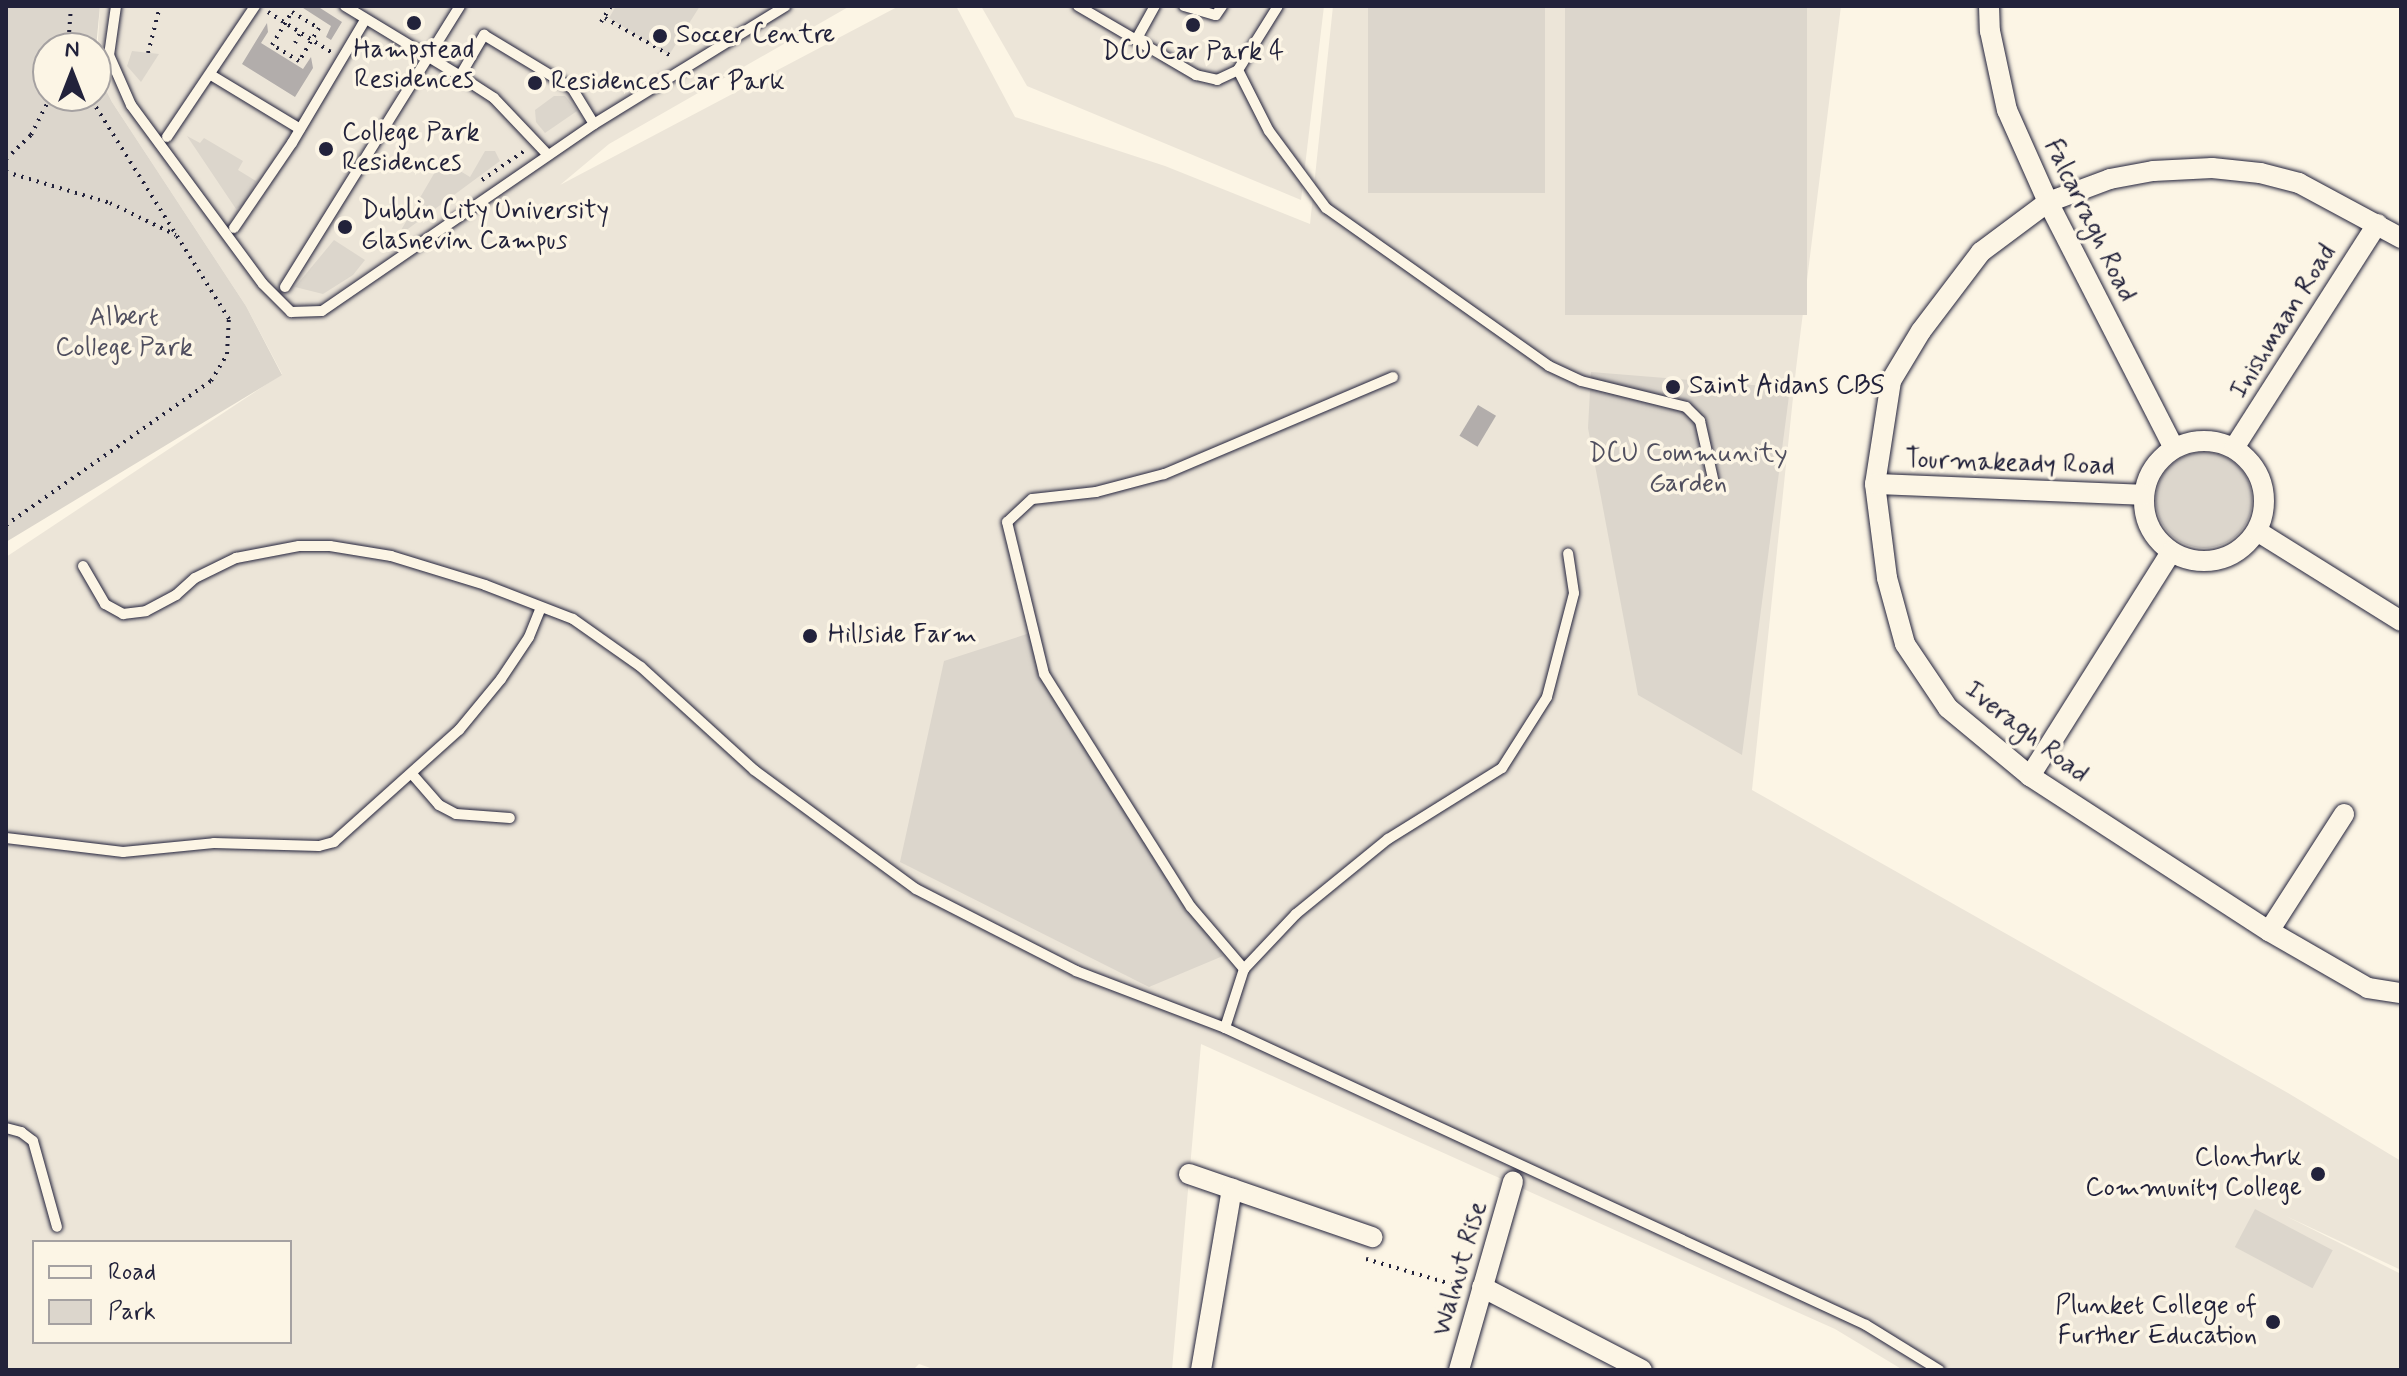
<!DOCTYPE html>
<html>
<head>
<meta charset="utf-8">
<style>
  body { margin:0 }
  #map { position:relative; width:2407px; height:1376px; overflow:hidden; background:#fcf5e5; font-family:Mynerve,sans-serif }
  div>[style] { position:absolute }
  .built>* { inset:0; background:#ece5d8 }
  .green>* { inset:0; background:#dcd6cc; transform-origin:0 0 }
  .round { border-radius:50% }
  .water>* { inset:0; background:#b2adab; transform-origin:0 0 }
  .path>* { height:4px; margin-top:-2px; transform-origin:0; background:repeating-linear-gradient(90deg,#22223b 0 2px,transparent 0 8px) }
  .roads { filter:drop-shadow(0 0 2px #22223b) drop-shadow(0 0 2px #22223b) }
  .lane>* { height:10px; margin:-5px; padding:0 5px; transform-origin:5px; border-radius:5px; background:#fcf5e5 }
  .street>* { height:20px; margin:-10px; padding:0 10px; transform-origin:10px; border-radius:10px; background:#fcf5e5 }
  .street>.ring { margin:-10px; padding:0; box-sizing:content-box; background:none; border:20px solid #fcf5e5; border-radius:50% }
  .dots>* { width:22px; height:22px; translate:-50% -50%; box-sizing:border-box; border:4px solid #fcf5e5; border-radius:50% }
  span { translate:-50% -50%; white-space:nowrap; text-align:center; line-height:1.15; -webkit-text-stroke:7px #fcf5e5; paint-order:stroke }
  .poi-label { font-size:26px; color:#22223b }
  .left { translate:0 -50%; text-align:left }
  .right { translate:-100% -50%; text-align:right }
  .street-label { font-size:26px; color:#22223b }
  .park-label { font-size:26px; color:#504f5f }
  .frame { position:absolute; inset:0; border:8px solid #22223b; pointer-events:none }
  .legend { position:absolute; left:32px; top:1240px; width:260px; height:104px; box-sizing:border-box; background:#fcf5e5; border:2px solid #a5a1a1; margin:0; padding:10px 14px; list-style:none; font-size:24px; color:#22223b }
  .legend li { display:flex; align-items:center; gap:16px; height:40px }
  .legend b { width:40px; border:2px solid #a5a1a1 }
  .north { position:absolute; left:32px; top:32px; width:80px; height:80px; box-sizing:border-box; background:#fcf5e5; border:2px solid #a5a1a1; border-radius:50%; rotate:0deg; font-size:22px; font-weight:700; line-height:32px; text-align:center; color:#22223b }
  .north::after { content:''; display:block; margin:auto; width:28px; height:36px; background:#22223b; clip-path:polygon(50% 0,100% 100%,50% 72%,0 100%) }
</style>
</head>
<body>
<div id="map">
  <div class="built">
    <i style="clip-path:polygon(evenodd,100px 6px,850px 6px,609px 144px,560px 185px,899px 6px,956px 6px,1015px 117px,1165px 166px,1310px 224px,1333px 6px,1841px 6px,1796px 369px,1752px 790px,2288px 1093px,2401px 1161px,2401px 1270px,2284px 1215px,2401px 1274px,2401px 1370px,1903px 1370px,1835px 1329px,1201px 1044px,1172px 1370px,936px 1370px,919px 1364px,913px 1370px,6px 1370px,6px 557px,282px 374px,246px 306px,112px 102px,96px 70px,100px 6px,34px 1242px,290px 1242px,290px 1342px,34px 1342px,34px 1242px)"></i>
    <i style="clip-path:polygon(981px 6px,1324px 6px,1301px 200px,1027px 86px)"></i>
  </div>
  <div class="green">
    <i style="clip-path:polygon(6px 6px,100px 6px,96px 48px,48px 48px,48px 96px,96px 96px,96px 70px,112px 102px,246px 306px,282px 375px,6px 542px)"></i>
    <i style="clip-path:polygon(616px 6px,700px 6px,669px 55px,609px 18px)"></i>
    <i style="left:1368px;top:6px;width:177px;height:187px"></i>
    <i style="left:1565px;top:6px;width:242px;height:309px"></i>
    <i style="clip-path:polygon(132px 51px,159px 54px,141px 82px,127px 66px)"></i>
    <i style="clip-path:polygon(554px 96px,565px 96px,577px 111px,545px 133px,536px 122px,535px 110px)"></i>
    <i style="clip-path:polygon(187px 136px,200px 143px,204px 138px,243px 161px,238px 170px,256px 181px,258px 178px,244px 205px,236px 209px)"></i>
    <i style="clip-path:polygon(485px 151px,495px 151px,500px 161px,397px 237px,442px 160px,470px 177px)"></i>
    <i style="clip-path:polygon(334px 240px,365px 260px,353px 275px,323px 294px,295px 287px)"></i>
    <i style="clip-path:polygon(1591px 372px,1790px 388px,1742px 755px,1638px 695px,1588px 428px)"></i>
    <i class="round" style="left:2156px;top:452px;width:96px;height:96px"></i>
    <i style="clip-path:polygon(1030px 633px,1047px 678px,1223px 956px,1149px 987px,900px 862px,944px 661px)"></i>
    <i style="left:2255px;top:1209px;width:88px;height:43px;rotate:28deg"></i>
  </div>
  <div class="water">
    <i style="clip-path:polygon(300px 6px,317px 6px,342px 22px,331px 40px,326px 37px,331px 26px)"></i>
    <i style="clip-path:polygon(267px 23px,268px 32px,261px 43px,303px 69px,311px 57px,313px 68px,295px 97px,242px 64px)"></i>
    <i style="left:1478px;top:405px;width:21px;height:36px;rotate:31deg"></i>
  </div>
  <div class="path">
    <i style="left:268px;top:12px;width:75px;rotate:32.4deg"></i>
    <i style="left:292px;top:12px;width:31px;rotate:31deg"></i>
    <i style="left:319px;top:28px;width:39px;rotate:121deg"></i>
    <i style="left:299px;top:61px;width:31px;rotate:-149deg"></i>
    <i style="left:272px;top:45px;width:39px;rotate:-59deg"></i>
    <i style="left:605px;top:18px;width:76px;rotate:29.9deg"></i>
    <i style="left:601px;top:22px;width:19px;rotate:-58deg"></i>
    <i style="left:295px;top:43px;width:11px;rotate:-63deg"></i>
    <i style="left:68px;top:48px;width:42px;rotate:-85.9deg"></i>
    <i style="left:148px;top:53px;width:49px;rotate:-75.7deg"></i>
    <i style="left:6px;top:159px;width:35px;rotate:-44deg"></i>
    <i style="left:31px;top:135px;width:44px;rotate:-62.9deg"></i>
    <i style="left:6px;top:172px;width:109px;rotate:16.6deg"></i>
    <i style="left:110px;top:203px;width:73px;rotate:25.9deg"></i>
    <i style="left:482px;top:180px;width:51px;rotate:-34.6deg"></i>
    <i style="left:6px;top:525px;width:251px;rotate:-35.1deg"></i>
    <i style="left:211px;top:381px;width:31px;rotate:-59deg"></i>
    <i style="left:227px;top:354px;width:35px;rotate:-87deg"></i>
    <i style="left:229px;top:319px;width:263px;rotate:-122.1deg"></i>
    <i style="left:1366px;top:1259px;width:99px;rotate:16.4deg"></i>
  </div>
  <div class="roads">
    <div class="lane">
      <i style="left:116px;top:6px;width:49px;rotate:98.1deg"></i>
      <i style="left:109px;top:55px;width:55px;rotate:66.3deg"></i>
      <i style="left:131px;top:105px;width:222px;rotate:53.6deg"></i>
      <i style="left:263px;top:284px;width:40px;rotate:45deg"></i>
      <i style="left:291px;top:312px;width:31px;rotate:-2deg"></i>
      <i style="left:322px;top:311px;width:330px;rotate:-34.5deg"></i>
      <i style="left:594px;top:124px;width:225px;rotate:-31.6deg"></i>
      <i style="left:345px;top:6px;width:135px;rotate:31.3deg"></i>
      <i style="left:1078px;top:6px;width:137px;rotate:30.3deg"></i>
      <i style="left:1196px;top:75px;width:22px;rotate:13deg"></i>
      <i style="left:1217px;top:80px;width:23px;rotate:-25deg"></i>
      <i style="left:1238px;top:70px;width:75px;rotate:-58deg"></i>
      <i style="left:1184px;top:6px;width:33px;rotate:16deg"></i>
      <i style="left:1216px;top:15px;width:11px;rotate:-56deg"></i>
      <i style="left:1136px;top:40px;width:39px;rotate:-61deg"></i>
      <i style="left:1238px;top:70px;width:68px;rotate:63.1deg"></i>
      <i style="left:1269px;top:131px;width:96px;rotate:53.5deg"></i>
      <i style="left:1326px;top:208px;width:273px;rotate:35.3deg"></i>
      <i style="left:1549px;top:366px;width:35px;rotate:25deg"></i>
      <i style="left:1581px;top:381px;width:108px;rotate:13.9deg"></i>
      <i style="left:1686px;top:407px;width:20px;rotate:45deg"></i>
      <i style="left:1700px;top:421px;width:64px;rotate:77.3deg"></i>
      <i style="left:211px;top:75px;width:104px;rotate:31.2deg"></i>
      <i style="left:167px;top:137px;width:158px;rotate:-56.1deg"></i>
      <i style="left:548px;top:155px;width:79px;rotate:-133.5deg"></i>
      <i style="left:494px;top:98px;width:40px;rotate:-147.1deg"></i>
      <i style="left:460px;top:76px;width:48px;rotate:-59.7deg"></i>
      <i style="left:484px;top:35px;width:103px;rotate:31.1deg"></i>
      <i style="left:572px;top:88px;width:42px;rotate:58.6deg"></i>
      <i style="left:234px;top:228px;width:103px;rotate:-55.7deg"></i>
      <i style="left:292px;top:143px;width:143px;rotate:-59.3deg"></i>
      <i style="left:285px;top:287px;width:331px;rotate:-58.1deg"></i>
      <i style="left:1393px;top:377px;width:249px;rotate:157deg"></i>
      <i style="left:1164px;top:474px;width:70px;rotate:165.2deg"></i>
      <i style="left:1096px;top:492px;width:64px;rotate:173.8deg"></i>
      <i style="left:1032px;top:499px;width:34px;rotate:137deg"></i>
      <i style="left:1007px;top:522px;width:156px;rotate:76.3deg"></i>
      <i style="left:1044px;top:674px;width:275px;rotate:57.8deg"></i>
      <i style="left:1191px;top:907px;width:82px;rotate:49.5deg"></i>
      <i style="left:1244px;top:969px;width:62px;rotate:107.9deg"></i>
      <i style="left:1225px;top:1028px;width:706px;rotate:24.86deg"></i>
      <i style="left:1866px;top:1325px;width:86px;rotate:31.7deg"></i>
      <i style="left:83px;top:566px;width:44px;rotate:59.9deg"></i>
      <i style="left:105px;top:604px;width:21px;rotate:29deg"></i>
      <i style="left:123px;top:614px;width:23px;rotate:-7deg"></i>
      <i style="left:146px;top:611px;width:34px;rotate:-28deg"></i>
      <i style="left:176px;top:595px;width:25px;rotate:-42deg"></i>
      <i style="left:195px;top:578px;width:46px;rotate:-26deg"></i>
      <i style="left:236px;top:558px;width:64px;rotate:-10.8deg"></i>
      <i style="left:299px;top:546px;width:31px"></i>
      <i style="left:330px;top:546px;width:62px;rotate:9.3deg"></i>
      <i style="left:391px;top:556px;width:98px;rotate:17.1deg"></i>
      <i style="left:485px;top:585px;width:94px;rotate:21.1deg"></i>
      <i style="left:573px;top:619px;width:83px;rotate:35.2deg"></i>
      <i style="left:641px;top:667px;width:153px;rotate:42.3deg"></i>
      <i style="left:754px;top:770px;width:201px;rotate:36.3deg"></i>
      <i style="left:916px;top:889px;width:180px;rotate:27.1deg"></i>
      <i style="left:1076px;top:971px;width:160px;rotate:20.9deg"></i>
      <i style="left:412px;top:774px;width:41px;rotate:48.9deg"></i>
      <i style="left:439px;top:805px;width:19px;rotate:28deg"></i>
      <i style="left:456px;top:814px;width:54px;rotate:4.2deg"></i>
      <i style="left:6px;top:838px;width:118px;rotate:6.8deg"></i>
      <i style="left:123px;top:852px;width:91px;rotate:-5.6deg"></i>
      <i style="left:214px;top:843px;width:105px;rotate:1.6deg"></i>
      <i style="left:319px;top:846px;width:16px;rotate:-15deg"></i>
      <i style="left:334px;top:842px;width:168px;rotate:-41.9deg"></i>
      <i style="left:459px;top:730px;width:66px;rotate:-50.5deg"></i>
      <i style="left:501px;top:679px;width:50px;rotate:-56.3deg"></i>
      <i style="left:529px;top:637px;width:32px;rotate:-68deg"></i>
      <i style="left:1244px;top:969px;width:76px;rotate:-46.6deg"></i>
      <i style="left:1296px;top:914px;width:119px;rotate:-39.2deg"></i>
      <i style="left:1388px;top:839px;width:134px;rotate:-31.9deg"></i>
      <i style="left:1502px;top:768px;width:84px;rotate:-57.6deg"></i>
      <i style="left:1547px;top:697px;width:107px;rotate:-75.4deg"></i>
      <i style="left:1574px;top:593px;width:40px;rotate:-98.5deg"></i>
      <i style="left:6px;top:1128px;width:16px;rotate:15deg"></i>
      <i style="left:21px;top:1132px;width:15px;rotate:37deg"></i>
      <i style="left:33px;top:1141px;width:89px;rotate:74.4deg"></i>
    </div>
    <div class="street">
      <i style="left:1989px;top:6px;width:25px;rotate:88deg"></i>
      <i style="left:1990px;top:31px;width:81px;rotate:77.9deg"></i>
      <i style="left:2007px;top:110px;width:101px;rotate:66deg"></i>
      <i style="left:2048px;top:202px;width:276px;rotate:62.9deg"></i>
      <i style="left:2401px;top:238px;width:116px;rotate:-151.7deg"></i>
      <i style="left:2299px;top:183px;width:40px;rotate:-165.6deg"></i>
      <i style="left:2260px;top:173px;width:48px;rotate:-174.1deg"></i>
      <i style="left:2212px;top:168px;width:59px;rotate:177.1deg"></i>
      <i style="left:2153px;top:171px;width:44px;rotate:169.5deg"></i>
      <i style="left:2110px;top:179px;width:66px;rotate:159.6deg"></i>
      <i style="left:2048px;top:202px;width:84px;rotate:143.3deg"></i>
      <i style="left:1981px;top:252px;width:99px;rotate:127.2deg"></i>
      <i style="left:1921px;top:331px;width:58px;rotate:121deg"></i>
      <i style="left:1891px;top:381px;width:104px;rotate:98.8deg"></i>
      <i style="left:1875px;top:484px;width:95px;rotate:82.7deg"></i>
      <i style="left:1887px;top:578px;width:68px;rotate:74.7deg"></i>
      <i style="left:1905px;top:644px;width:77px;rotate:56.1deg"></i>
      <i style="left:1948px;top:708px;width:107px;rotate:39.7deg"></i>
      <i style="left:2030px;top:776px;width:285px;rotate:33deg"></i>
      <i style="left:2269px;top:931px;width:114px;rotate:29.9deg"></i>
      <i style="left:2368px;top:988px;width:33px;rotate:9deg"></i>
      <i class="ring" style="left:2144px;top:441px;width:100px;height:100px"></i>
      <i style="left:2234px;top:448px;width:266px;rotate:-57.4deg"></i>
      <i style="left:1875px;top:484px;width:269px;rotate:2.3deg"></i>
      <i style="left:2257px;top:531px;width:170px;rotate:32deg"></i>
      <i style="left:2030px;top:776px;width:265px;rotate:-57.8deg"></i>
      <i style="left:2269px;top:931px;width:139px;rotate:-57.3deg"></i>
      <i style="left:1189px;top:1174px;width:194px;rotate:19deg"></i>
      <i style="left:1482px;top:1287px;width:180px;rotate:27.4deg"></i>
      <i style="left:1201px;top:1370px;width:184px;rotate:-80.3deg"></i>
      <i style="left:1459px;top:1370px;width:196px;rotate:-74deg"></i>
    </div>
  </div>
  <div class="dots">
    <i style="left:414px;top:23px;background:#22223b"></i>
    <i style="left:1193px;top:25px;background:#22223b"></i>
    <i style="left:660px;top:36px;background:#22223b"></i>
    <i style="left:535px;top:83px;background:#22223b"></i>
    <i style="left:326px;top:149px;background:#22223b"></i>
    <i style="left:345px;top:227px;background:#22223b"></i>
    <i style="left:1673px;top:387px;background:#22223b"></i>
    <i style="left:810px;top:636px;background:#22223b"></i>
    <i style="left:2318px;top:1174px;background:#22223b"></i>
    <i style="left:2273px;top:1322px;background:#22223b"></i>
  </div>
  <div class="poi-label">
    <span class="left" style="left:676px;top:36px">Soccer Centre</span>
    <span style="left:414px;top:66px">Hampstead<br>Residences</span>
    <span style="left:1193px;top:53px">DCU Car Park 4</span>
    <span class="left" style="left:551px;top:83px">Residences Car Park</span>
    <span class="left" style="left:342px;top:149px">College Park<br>Residences</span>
    <span class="left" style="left:361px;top:227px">Dublin City University<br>Glasnevin Campus</span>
    <span class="left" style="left:1689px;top:387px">Saint Aidans CBS</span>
    <span class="left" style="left:828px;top:636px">Hillside Farm</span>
    <span class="right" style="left:2302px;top:1174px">Clonturk<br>Community College</span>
    <span class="right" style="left:2257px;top:1322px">Plunket College of<br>Further Education</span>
  </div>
  <div class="street-label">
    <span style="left:2089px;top:221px;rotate:64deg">Falcarragh Road</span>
    <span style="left:2284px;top:322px;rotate:-58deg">Inishmaan Road</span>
    <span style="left:2010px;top:464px;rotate:2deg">Tourmakeady Road</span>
    <span style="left:2026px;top:733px;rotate:38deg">Iveragh Road</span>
    <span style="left:1461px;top:1269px;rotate:-74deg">Walnut Rise</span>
  </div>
  <div class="park-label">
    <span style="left:124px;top:334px">Albert<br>College Park</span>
    <span style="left:1688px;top:470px">DCU Community<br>Garden</span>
  </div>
  <div class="frame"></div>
  <ul class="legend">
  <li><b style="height:10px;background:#fcf5e5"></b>Road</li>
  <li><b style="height:22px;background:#dcd6cc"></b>Park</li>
  </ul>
  <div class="north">N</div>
</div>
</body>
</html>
